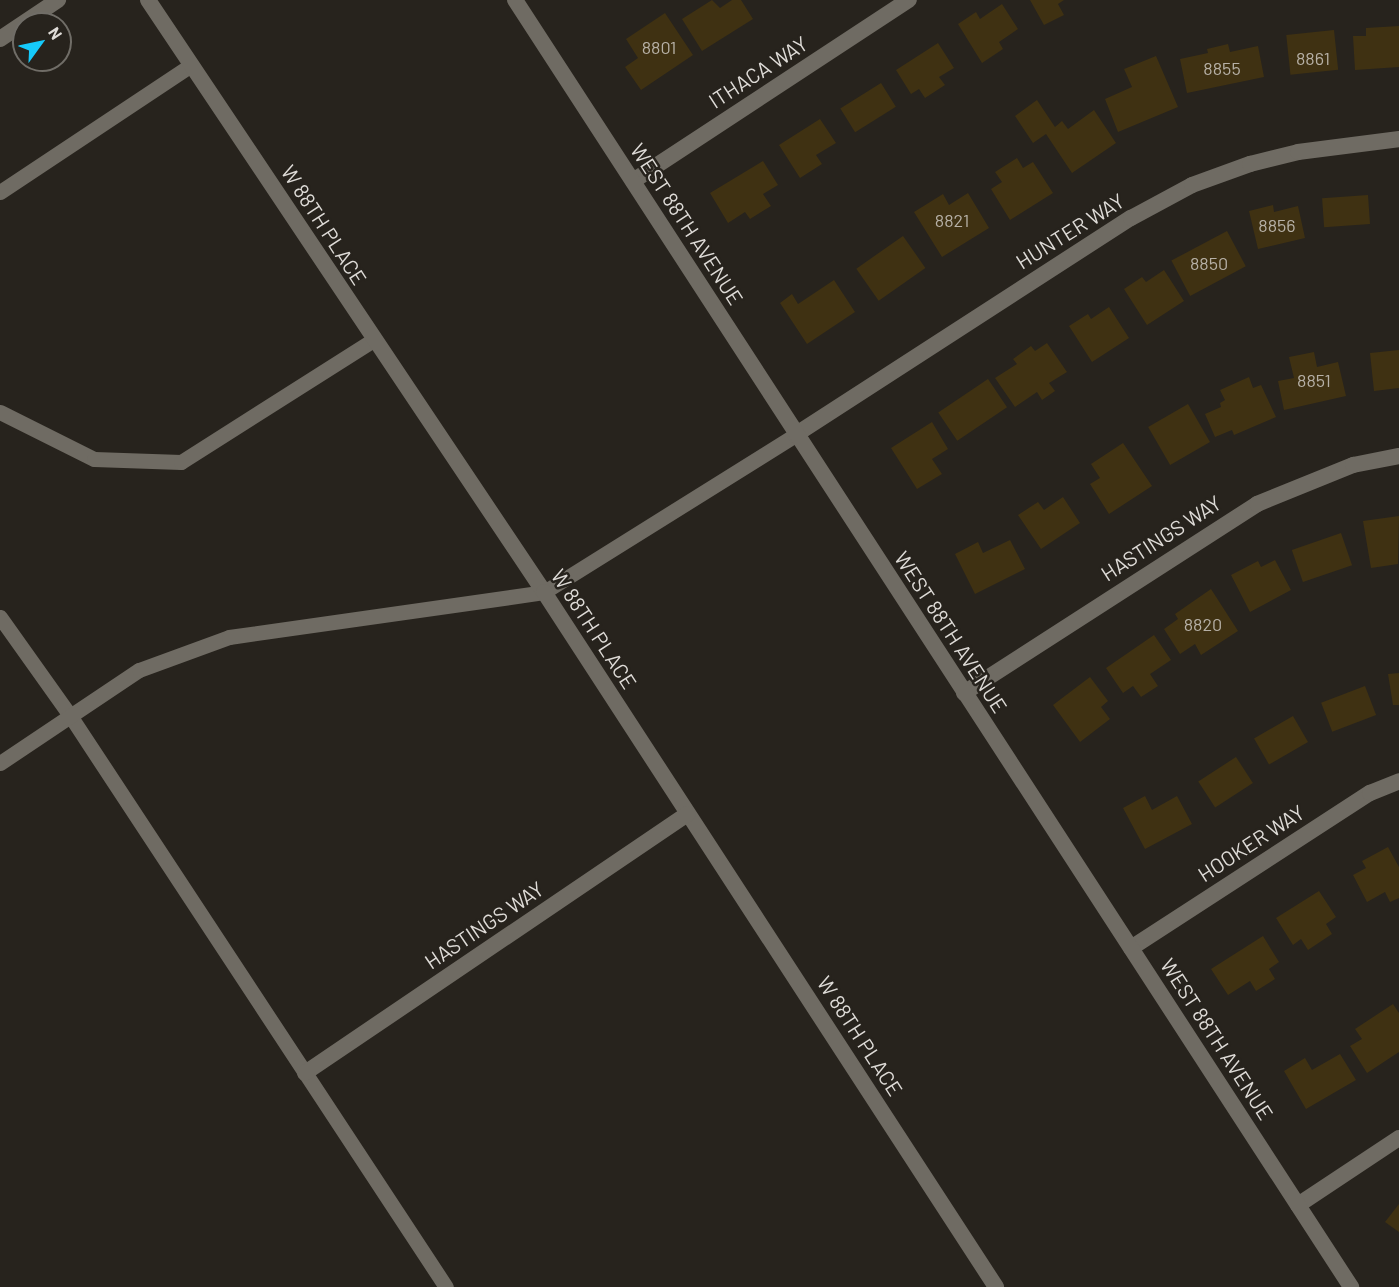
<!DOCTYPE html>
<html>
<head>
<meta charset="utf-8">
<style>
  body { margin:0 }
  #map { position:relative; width:1399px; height:1287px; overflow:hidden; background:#27231d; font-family:Barlow,sans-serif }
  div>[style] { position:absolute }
  .building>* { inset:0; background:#3f3112; transform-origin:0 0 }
  .service>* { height:15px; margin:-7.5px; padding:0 7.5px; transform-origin:7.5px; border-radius:7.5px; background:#6f6b63 }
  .minor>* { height:16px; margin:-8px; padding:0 8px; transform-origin:8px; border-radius:8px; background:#6f6b63 }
  .tertiary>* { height:16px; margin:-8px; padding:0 8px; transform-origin:8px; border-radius:8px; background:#6f6b63 }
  span { translate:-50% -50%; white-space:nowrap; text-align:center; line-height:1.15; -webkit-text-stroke:5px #27231d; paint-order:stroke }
  .number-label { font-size:18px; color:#b6b0a6 }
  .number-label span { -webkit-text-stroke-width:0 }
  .street-label { font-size:21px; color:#dedbd7 }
  .north { position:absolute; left:12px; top:12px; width:60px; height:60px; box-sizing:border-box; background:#27231d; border:2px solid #706d67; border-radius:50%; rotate:57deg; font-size:16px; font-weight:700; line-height:24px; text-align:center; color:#dedbd7 }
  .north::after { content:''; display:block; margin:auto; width:21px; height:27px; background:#16cafb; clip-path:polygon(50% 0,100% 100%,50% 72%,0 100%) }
</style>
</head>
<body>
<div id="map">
  <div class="building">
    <i style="clip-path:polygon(712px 0,720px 8px,732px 0,741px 0,753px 19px,702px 51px,682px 19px)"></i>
    <i style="clip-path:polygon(1030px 0,1064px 0,1058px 4px,1064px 15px,1044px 25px)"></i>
    <i style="clip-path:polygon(1002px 4px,1018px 29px,999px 42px,1003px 49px,982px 63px,958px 24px,976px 12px,980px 19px)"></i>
    <i style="clip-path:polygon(665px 13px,693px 55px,641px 90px,625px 67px,638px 58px,626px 39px)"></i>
    <i style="clip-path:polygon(1399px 26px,1399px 67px,1355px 70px,1353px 36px,1366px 36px,1366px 28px)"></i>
    <i style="left:1334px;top:30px;width:40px;height:48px;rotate:84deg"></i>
    <i style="clip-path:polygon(938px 43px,954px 68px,939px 77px,945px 85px,925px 98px,919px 89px,911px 94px,896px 70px)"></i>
    <i style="clip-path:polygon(1228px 44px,1230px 52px,1258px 46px,1264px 77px,1187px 93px,1180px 59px,1208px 53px,1207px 49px)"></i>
    <i style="clip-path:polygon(1156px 56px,1178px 107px,1118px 132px,1105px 99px,1132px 87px,1124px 69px)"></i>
    <i style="left:881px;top:83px;width:28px;height:48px;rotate:58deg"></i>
    <i style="clip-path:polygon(1037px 100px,1055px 127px,1062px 121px,1068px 129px,1094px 110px,1116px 143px,1072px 173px,1046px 134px,1033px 143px,1015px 116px)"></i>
    <i style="clip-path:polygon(820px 119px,836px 143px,816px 155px,822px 164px,800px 178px,779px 145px)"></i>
    <i style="clip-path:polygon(1017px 158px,1023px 168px,1033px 162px,1053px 193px,1010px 220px,991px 189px,1002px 182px,995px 172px)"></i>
    <i style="clip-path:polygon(763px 161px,778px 185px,763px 194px,771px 206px,750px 219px,745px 212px,728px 223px,710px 193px)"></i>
    <i style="clip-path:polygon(968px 193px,989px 228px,942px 257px,914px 212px,943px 194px,949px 205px)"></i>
    <i style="left:1368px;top:195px;width:29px;height:46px;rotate:86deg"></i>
    <i style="clip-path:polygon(1273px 205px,1274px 212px,1298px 206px,1305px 238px,1258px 249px,1249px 211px)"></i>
    <i style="left:1227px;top:231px;width:40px;height:63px;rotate:62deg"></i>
    <i style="left:903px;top:236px;width:39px;height:57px;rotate:55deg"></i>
    <i style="clip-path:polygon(1164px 270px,1184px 301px,1147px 325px,1124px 289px,1142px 277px,1146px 282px)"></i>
    <i style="clip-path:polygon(834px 280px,855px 312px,807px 344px,780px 303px,792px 294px,798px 304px)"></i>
    <i style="clip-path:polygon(1109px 307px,1129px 338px,1092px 362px,1069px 326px,1088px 314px,1091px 319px)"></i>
    <i style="clip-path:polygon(1047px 343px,1067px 372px,1049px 383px,1055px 391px,1042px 400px,1037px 392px,1015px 407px,995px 378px,1017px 364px,1013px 359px,1031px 346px,1035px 351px)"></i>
    <i style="clip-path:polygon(1399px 350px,1399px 388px,1374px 391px,1370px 353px)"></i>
    <i style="clip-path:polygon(1314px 352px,1317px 367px,1338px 362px,1346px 396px,1284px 410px,1278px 381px,1294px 378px,1289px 357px)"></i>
    <i style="clip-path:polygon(1249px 377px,1253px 388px,1261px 385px,1276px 417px,1234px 435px,1232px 430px,1215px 437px,1205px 414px,1221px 407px,1220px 403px,1225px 400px,1220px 390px)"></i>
    <i style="left:988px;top:379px;width:34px;height:60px;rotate:56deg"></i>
    <i style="left:1188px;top:404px;width:44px;height:46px;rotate:60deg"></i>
    <i style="clip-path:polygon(932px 422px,948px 449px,932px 459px,942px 474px,917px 489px,891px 448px)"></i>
    <i style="clip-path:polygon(1123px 443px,1152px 486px,1109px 514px,1090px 484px,1100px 478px,1091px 464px)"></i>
    <i style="clip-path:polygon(1063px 497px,1080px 523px,1041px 549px,1018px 515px,1038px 502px,1044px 510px)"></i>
    <i style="clip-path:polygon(1399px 516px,1398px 564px,1371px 568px,1363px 521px)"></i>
    <i style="left:1341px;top:533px;width:34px;height:52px;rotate:71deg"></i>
    <i style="clip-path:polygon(1010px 540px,1025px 569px,975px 594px,955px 554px,978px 542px,983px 553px)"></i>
    <i style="clip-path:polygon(1275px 560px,1291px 590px,1250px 612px,1231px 575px,1258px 561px,1261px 567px)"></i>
    <i style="clip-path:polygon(1211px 589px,1238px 631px,1201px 655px,1195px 644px,1180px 654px,1164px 629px,1178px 619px,1175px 614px)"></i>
    <i style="clip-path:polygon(1154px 635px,1171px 660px,1150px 674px,1158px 686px,1141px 697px,1133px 686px,1123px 693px,1106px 668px)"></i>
    <i style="clip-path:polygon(1399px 673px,1399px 705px,1393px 705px,1388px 674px)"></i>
    <i style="clip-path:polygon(1090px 677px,1108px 701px,1101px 707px,1110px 719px,1080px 742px,1053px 705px)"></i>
    <i style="left:1365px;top:686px;width:31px;height:47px;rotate:69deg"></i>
    <i style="left:1293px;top:716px;width:30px;height:45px;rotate:60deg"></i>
    <i style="left:1236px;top:757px;width:31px;height:45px;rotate:57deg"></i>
    <i style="clip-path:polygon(1145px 796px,1152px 810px,1177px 796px,1192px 824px,1145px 849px,1123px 808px)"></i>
    <i style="clip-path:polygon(1388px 847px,1399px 867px,1399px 898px,1390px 902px,1385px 892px,1367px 902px,1353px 875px,1366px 868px,1362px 861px)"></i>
    <i style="clip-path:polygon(1319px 891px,1336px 917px,1326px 924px,1332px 934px,1308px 950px,1301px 939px,1293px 945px,1276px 918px)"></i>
    <i style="clip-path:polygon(1263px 936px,1279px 962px,1269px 969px,1275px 979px,1256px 991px,1250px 981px,1228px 995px,1211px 969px)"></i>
    <i style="clip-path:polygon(1393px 1004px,1399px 1013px,1399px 1052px,1367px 1073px,1350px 1046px,1362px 1039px,1355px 1029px)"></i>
    <i style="clip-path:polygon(1340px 1054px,1356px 1080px,1306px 1109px,1284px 1071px,1305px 1058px,1312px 1070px)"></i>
    <i style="clip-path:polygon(1399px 1204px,1399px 1232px,1385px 1222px)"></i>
  </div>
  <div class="service">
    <i style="left:0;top:192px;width:229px;rotate:-33.6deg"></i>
    <i style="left:0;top:412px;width:105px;rotate:26.6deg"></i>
    <i style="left:94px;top:459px;width:87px;rotate:2deg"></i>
    <i style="left:181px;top:462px;width:226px;rotate:-32.4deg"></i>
    <i style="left:0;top:617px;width:123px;rotate:54.6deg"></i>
    <i style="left:71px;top:717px;width:682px;rotate:56.66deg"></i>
    <i style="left:0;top:763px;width:167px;rotate:-33.8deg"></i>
    <i style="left:139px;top:670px;width:96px;rotate:-20.1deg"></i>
    <i style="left:229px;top:637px;width:318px;rotate:-8.1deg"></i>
    <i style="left:544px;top:592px;width:296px;rotate:-32deg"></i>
  </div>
  <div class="minor">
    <i style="left:148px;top:0;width:712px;rotate:56.22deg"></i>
    <i style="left:544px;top:592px;width:829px;rotate:56.96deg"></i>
    <i style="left:0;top:39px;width:70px;rotate:-33.9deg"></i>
    <i style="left:633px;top:181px;width:330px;rotate:-33.3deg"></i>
    <i style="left:795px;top:435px;width:400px;rotate:-32.9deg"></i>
    <i style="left:1131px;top:218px;width:69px;rotate:-28.4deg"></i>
    <i style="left:1192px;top:185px;width:62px;rotate:-19.9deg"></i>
    <i style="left:1250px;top:164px;width:49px;rotate:-14deg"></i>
    <i style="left:1298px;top:152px;width:102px;rotate:-7.3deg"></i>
    <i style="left:964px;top:693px;width:349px;rotate:-32.8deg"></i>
    <i style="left:1257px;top:504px;width:104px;rotate:-22.1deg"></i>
    <i style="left:1353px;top:465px;width:47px;rotate:-11.1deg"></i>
    <i style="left:1131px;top:948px;width:285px;rotate:-33deg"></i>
    <i style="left:1370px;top:793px;width:31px;rotate:-22deg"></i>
    <i style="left:305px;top:1073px;width:462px;rotate:-34.1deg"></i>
    <i style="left:1298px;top:1205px;width:121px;rotate:-33.6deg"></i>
  </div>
  <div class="tertiary">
    <i style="left:515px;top:0;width:1535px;rotate:56.99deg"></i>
  </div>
  <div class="number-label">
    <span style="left:659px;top:47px">8801</span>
    <span style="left:1313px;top:58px">8861</span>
    <span style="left:1222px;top:68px">8855</span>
    <span style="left:952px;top:220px">8821</span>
    <span style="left:1277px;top:225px">8856</span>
    <span style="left:1209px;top:263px">8850</span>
    <span style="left:1314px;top:380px">8851</span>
    <span style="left:1203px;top:624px">8820</span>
  </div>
  <div class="street-label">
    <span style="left:758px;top:72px;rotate:-33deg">ITHACA WAY</span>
    <span style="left:687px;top:224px;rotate:57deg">WEST 88TH AVENUE</span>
    <span style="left:324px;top:225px;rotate:57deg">W 88TH PLACE</span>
    <span style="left:1070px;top:231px;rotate:-32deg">HUNTER WAY</span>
    <span style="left:1161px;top:538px;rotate:-33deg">HASTINGS WAY</span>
    <span style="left:594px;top:629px;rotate:57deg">W 88TH PLACE</span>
    <span style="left:951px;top:632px;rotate:57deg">WEST 88TH AVENUE</span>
    <span style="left:1251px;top:843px;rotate:-33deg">HOOKER WAY</span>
    <span style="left:484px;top:925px;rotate:-34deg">HASTINGS WAY</span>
    <span style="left:860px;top:1036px;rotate:57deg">W 88TH PLACE</span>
    <span style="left:1217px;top:1039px;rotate:57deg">WEST 88TH AVENUE</span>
  </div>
  <div class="north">N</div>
</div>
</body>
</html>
